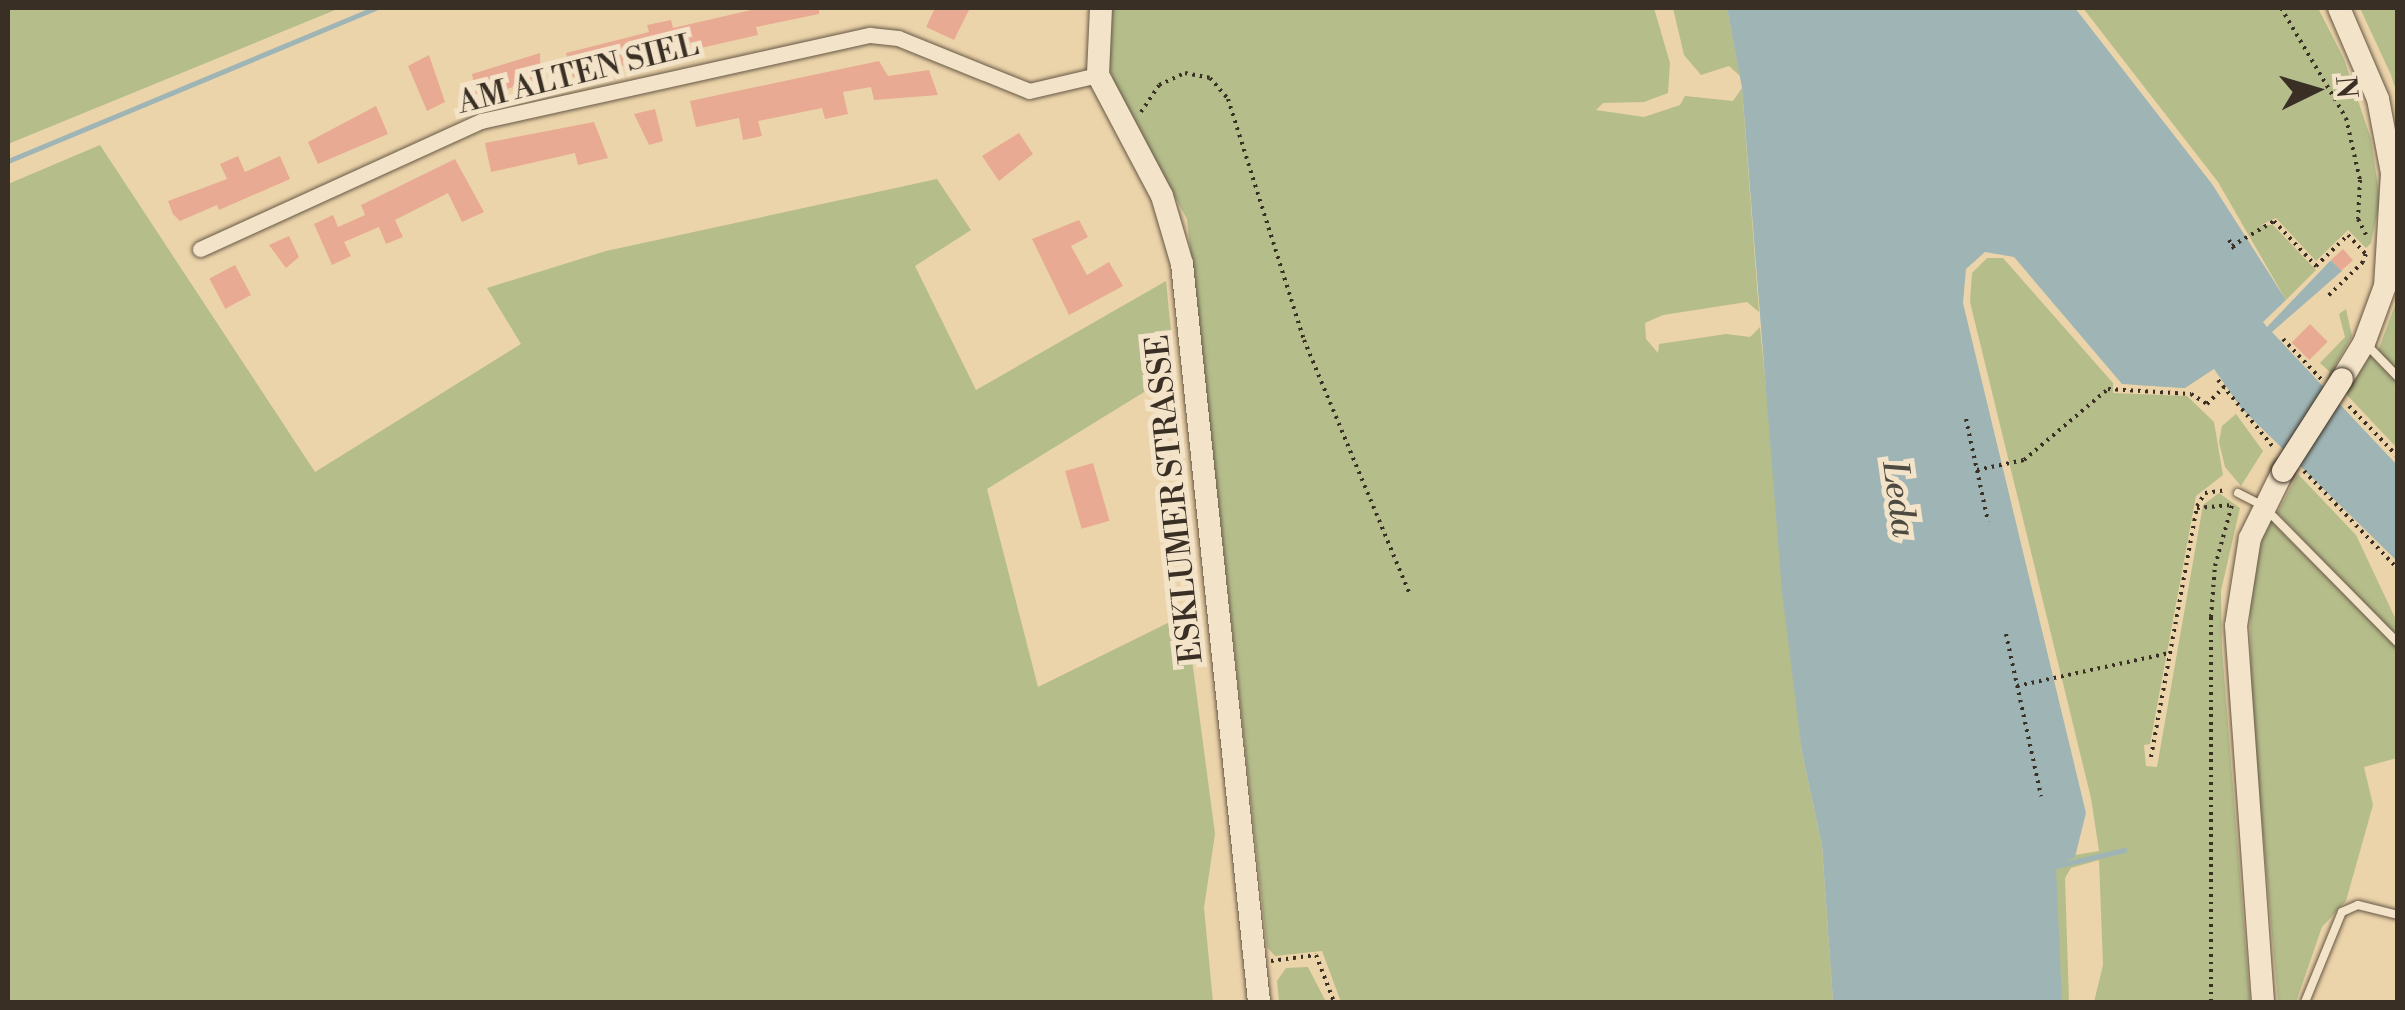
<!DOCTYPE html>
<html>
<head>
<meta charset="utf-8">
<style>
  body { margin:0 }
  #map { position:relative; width:2405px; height:1010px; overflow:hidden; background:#ecd4aa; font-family:"Libre Bodoni",serif }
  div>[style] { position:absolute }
  .green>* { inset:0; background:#b5bd8b }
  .water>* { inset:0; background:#9fb5b5 }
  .stream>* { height:5px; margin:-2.5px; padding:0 2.5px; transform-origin:2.5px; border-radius:2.5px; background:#9fb5b5 }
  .building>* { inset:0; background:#e8aa92; transform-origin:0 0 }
  .path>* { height:4px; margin-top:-2px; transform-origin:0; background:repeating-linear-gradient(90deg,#392f25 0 2.5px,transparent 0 7.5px) }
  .roads { filter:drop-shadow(0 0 2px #665846) drop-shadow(0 0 2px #665846) }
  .lane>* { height:8px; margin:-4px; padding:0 4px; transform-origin:4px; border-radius:4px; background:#f3e3c8 }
  .street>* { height:15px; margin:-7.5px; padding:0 7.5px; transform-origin:7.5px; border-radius:7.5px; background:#f3e3c8 }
  .secondary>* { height:22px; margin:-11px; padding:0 11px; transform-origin:11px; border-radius:11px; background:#f3e3c8 }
  .bridges { filter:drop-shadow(0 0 2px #392f25) drop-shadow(0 0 2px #392f25) }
  .secondary-bridge>* { height:22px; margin:-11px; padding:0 11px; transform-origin:11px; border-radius:11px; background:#f3e3c8 }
  span { translate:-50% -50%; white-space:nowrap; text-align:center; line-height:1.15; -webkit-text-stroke:10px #f3e3c8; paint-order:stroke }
  .street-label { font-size:32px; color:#392f25 }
  .water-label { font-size:35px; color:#4d4a42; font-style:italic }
  .frame { position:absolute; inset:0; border:10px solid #392f25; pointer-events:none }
  .north { position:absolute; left:2265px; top:40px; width:100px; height:100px; -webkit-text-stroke:8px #f3e3c8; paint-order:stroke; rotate:85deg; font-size:28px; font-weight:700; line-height:40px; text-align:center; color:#392f25 }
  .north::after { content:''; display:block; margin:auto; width:35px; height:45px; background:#392f25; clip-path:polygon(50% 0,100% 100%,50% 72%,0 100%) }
</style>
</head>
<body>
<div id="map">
  <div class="green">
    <i style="clip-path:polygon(8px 8px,340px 8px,8px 144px)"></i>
    <i style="clip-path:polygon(1109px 8px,1654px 8px,1670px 63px,1668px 93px,1644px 102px,1603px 103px,1596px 110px,1644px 117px,1680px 105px,1685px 96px,1733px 101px,1742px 88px,1759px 312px,1747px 302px,1663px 315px,1645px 323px,1646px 339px,1658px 353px,1659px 344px,1726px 334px,1750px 337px,1760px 327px,1802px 753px,1822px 846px,1833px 1002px,1341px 1002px,1322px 951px,1275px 956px,1267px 947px,1187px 219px,1115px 88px,1106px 51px)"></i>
    <i style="clip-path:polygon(1673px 8px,1727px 8px,1740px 76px,1729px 66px,1701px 75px,1684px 55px)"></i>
    <i style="clip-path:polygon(2083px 8px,2318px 8px,2344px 59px,2371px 139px,2380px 200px,2371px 243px,2366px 248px,2348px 230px,2316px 261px,2276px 218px,2261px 225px,2273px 225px,2316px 270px,2286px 300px,2218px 182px)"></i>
    <i style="clip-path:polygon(2360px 8px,2397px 8px,2397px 94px,2391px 75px)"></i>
    <i style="clip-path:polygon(100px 145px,315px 472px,521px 344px,487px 288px,606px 251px,937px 179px,971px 230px,915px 266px,976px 390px,1166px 281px,1175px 373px,987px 489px,1038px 687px,1186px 614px,1215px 834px,1204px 908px,1213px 1002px,8px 1002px,8px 184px)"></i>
    <i style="clip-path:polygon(1973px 192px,2185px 388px,2136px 385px,2022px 249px,1983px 241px,1955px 278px,2069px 856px,2099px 851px,2091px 798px,1970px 302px,1972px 273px,1987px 258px,2003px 258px,2113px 383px,2113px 393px,2187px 396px,2214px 422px,2223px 475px,2196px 496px,2150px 744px,2144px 745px,2146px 766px,2157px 767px,2203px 505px,2219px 493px,2240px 508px,2221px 591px,2222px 648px,2250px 1002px,2094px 1002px,2103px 965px,2099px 860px,2071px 868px,2065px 878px,2069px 1002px,2062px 1002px,1948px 279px)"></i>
    <i style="clip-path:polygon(2397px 300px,2398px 370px,2397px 370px,2378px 351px)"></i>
    <i style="clip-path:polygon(2346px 309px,2352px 336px,2327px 380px,2330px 372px,2320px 363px,2345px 337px,2339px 314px)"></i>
    <i style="clip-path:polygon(2370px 355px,2397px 383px,2397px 448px,2346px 394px)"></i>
    <i style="clip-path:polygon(2236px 414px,2263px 451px,2241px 486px,2225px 467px,2219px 442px,2222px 426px)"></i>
    <i style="clip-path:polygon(2298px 474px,2356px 535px,2397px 622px,2397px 636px,2277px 513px)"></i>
    <i style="clip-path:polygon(2268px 518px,2397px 648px,2397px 758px,2364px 767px,2373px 805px,2346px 901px,2322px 927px,2296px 1002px,2278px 1002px,2251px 699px,2250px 582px)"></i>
    <i style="clip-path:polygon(1308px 967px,1326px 1002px,1279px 1002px,1277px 981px,1286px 968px)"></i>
  </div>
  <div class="water">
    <i style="clip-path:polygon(1727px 8px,2075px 8px,2212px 184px,2286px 300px,2263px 322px,2267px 327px,2331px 260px,2342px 271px,2272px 332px,2397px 465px,2397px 561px,2241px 408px,2214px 369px,2185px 388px,2122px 384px,2014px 257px,1985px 252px,1966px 269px,1963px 303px,2086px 813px,2075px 857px,2056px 867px,2062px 1002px,1833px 1002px,1822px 846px,1802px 753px,1782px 592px,1742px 88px)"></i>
  </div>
  <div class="stream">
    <i style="left:8px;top:161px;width:398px;rotate:-22.6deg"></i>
    <i style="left:2056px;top:866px;width:70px;rotate:-13.2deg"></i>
  </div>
  <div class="building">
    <i style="clip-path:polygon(760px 8px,819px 8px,819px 14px,756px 27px,758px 35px,573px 77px,566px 53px,649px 32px,647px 25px,671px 20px,673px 28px)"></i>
    <i style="clip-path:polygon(935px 8px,970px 8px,954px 40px,926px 27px)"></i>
    <i style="clip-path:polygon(540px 53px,541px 81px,476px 96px,472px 74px)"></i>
    <i style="clip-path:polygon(429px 55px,445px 102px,427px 111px,408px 66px)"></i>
    <i style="clip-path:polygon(879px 61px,888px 76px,929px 70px,938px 95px,874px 100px,871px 87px,843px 92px,848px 114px,825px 119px,822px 108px,758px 121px,762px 136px,743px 140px,739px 118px,696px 127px,690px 101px)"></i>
    <i style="clip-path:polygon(376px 106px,388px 134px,318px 164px,308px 142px)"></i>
    <i style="clip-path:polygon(655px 109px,663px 141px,649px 145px,634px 114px)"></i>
    <i style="clip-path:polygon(594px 122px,608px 158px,578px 165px,575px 153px,491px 172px,485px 143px)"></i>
    <i style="clip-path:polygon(1019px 133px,1033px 154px,999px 181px,982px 156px)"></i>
    <i style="clip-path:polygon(238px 156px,245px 172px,280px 156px,290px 179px,219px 210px,217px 205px,180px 221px,173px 214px,168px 201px,227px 179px,220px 164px)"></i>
    <i style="clip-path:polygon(455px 159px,484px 212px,462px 222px,448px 193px,395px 220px,403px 237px,386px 244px,379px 227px,344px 242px,351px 256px,332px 265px,314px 224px,333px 215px,338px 227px,365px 215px,361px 205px)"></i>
    <i style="clip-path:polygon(1079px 220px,1088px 237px,1071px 246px,1087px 275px,1109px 262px,1123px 286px,1069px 315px,1032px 239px)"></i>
    <i style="clip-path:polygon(289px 236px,299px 257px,286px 268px,269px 245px)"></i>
    <i style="left:2343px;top:249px;width:15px;height:16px;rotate:48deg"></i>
    <i style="left:235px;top:265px;width:34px;height:29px;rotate:62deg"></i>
    <i style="left:2310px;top:324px;width:25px;height:26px;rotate:45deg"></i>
    <i style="left:1093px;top:463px;width:60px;height:29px;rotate:74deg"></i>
  </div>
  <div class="path">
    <i style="left:2281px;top:8px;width:128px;rotate:59.4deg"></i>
    <i style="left:2346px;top:118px;width:64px;rotate:77.3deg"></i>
    <i style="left:2360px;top:180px;width:39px;rotate:93deg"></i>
    <i style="left:2358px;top:219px;width:22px;rotate:63deg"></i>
    <i style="left:1141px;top:112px;width:32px;rotate:-56deg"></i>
    <i style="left:1159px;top:85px;width:29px;rotate:-25deg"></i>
    <i style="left:1185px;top:73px;width:25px;rotate:11deg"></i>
    <i style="left:1210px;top:78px;width:28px;rotate:49deg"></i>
    <i style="left:1228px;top:99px;width:253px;rotate:72.5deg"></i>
    <i style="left:1304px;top:340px;width:276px;rotate:67.4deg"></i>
    <i style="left:2229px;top:240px;width:14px;rotate:60deg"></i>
    <i style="left:2232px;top:246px;width:49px;rotate:-30.8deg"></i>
    <i style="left:2274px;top:221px;width:62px;rotate:47deg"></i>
    <i style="left:2316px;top:266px;width:45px;rotate:-44.1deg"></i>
    <i style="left:2348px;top:235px;width:26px;rotate:47deg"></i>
    <i style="left:2366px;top:254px;width:9px;rotate:111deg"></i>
    <i style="left:2363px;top:262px;width:50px;rotate:135.8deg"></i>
    <i style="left:2283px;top:339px;width:55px;rotate:46.5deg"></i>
    <i style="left:2218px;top:380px;width:88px;rotate:50.5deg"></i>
    <i style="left:2349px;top:406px;width:71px;rotate:46.1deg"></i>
    <i style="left:1966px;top:419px;width:105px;rotate:77.9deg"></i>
    <i style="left:1977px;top:470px;width:48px;rotate:-12deg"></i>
    <i style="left:2024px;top:460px;width:110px;rotate:-40.2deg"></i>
    <i style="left:2108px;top:389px;width:83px;rotate:3.4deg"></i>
    <i style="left:2191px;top:394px;width:19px;rotate:32deg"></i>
    <i style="left:2207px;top:404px;width:24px;rotate:-45deg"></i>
    <i style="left:2304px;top:471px;width:136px;rotate:46.2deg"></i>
    <i style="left:2197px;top:508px;width:35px;rotate:-5deg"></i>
    <i style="left:2006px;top:634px;width:166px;rotate:77.8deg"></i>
    <i style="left:2017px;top:686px;width:156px;rotate:-12.2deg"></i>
    <i style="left:2151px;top:757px;width:255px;rotate:-79.6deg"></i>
    <i style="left:2197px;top:506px;width:15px;rotate:-58deg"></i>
    <i style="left:2205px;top:493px;width:22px;rotate:-8deg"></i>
    <i style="left:1271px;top:961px;width:45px;rotate:-7.6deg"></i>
    <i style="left:1316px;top:955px;width:50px;rotate:69deg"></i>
    <i style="left:2211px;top:1002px;width:385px;rotate:-90deg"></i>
    <i style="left:2211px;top:617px;width:51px;rotate:-85.5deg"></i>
    <i style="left:2215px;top:566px;width:63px;rotate:-74.4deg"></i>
  </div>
  <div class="roads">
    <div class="lane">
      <i style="left:2366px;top:344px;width:46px;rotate:45.9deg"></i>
      <i style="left:2238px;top:493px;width:27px;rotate:27deg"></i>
      <i style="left:2262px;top:505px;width:194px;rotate:45.4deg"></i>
      <i style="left:2305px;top:1002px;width:97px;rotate:-67.7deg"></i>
      <i style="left:2342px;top:912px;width:17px;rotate:-24deg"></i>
      <i style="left:2358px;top:905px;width:41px;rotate:14deg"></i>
    </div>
    <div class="street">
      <i style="left:200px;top:249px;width:309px;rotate:-24.5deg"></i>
      <i style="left:481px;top:121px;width:398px;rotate:-12.5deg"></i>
      <i style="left:870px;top:35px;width:28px;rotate:6deg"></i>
      <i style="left:898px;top:38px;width:141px;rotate:22deg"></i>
      <i style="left:1029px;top:91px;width:71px;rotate:-13.1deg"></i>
    </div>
    <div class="secondary">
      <i style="left:1101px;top:8px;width:67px;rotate:92.6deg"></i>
      <i style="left:1098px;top:75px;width:137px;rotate:62.1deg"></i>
      <i style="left:1162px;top:196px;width:71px;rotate:73.6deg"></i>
      <i style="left:1182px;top:264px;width:742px;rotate:84.04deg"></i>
      <i style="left:2339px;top:8px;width:99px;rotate:66.8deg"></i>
      <i style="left:2378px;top:99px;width:75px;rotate:79.3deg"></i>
      <i style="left:2392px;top:173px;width:113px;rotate:93.5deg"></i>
      <i style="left:2385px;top:286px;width:61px;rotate:110.2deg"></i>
      <i style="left:2364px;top:343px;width:42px;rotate:121.4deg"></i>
      <i style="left:2263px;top:1002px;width:377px;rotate:-94.1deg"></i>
      <i style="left:2236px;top:626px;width:89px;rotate:-81deg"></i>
      <i style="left:2250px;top:538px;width:75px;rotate:-63.8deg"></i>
    </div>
  </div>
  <div class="bridges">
    <div class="secondary-bridge">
      <i style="left:2283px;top:471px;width:109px;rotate:-57.3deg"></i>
    </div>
  </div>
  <div class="street-label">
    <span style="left:578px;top:74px;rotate:-14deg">AM ALTEN SIEL</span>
    <span style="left:1175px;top:499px;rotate:-96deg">ESKLUMER STRASSE</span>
  </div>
  <div class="water-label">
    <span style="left:1898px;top:499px;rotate:82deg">Leda</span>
  </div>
  <div class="frame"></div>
  <div class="north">N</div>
</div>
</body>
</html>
